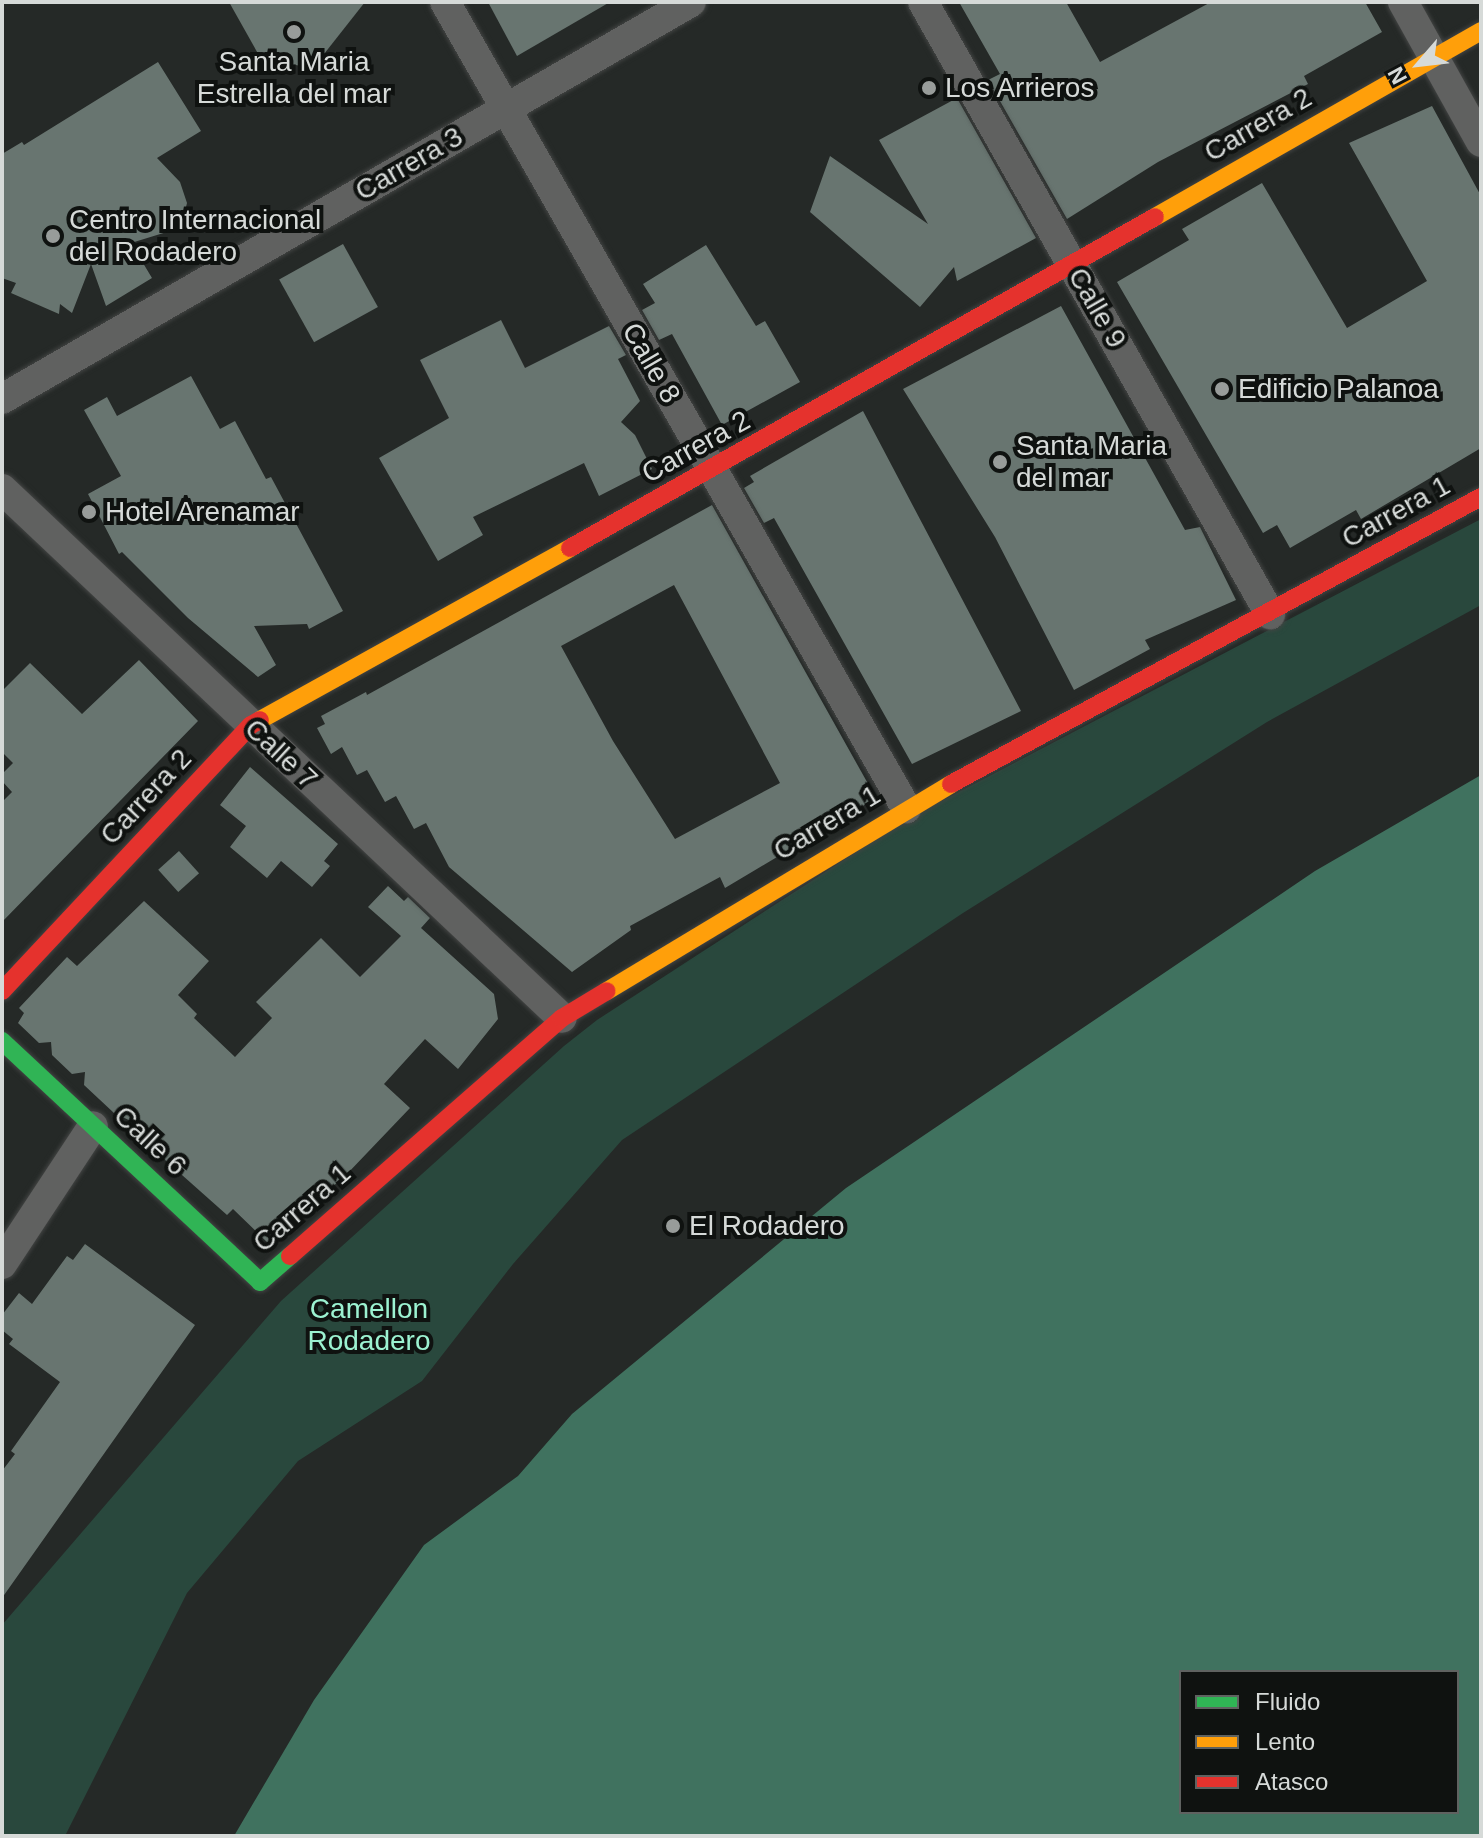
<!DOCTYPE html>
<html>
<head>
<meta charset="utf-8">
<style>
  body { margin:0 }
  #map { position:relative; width:1483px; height:1838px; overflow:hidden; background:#252927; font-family:Arial,sans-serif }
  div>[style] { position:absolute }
  .green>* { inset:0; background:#29483d }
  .water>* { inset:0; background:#40725f }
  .building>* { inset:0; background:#687570; transform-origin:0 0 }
  .roads { filter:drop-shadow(0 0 2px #424443) drop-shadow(0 0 2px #424443) }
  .street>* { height:30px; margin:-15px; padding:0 15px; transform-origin:15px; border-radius:15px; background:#606160 }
  .fast>* { height:18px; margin:-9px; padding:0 9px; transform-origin:9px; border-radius:9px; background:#30b455 }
  .slow>* { height:18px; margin:-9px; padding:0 9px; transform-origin:9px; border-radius:9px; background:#ff9f0a }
  .jam>* { height:18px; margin:-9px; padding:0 9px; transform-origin:9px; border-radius:9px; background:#e5322d }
  .dots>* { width:22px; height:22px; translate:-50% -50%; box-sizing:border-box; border:4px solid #0f1210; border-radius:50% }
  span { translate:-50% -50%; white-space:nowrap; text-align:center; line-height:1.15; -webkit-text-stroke:8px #0f1210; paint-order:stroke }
  .poi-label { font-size:28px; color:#d6dad8 }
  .left { translate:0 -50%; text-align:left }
  .street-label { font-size:28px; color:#d6dad8 }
  .park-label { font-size:28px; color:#9cf2d1 }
  .frame { position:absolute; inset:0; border:4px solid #d6dad8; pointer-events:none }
  .legend { position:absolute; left:1179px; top:1670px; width:280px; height:144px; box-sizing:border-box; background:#0f1210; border:2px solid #5f6260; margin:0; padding:10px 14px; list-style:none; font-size:24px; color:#d6dad8 }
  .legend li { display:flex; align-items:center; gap:16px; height:40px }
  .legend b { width:40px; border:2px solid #5f6260 }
  .north { position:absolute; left:1379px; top:24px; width:80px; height:80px; -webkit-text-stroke:6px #0f1210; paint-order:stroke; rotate:242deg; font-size:22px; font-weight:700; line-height:32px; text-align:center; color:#d6dad8 }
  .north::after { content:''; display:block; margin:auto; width:28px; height:36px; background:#d6dad8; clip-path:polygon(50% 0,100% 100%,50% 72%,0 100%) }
</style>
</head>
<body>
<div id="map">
  <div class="green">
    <i style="clip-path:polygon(1481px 519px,1481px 605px,1267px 722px,963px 913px,622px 1140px,513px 1264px,422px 1381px,298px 1461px,187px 1593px,65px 1836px,2px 1836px,2px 1625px,281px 1301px,564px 1046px,597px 1020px,907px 819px)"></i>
  </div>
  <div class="water">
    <i style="clip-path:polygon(evenodd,1481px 775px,1481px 1836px,234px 1836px,314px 1700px,424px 1545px,518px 1476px,572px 1414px,846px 1188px,1315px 871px,1481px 775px,1181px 1672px,1457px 1672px,1457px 1812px,1181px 1812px,1181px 1672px)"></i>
  </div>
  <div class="building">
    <i style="clip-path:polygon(229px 2px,365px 2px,313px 68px,261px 59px)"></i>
    <i style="clip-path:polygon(488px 2px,610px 2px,517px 56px)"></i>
    <i style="clip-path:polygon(959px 2px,1066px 2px,1100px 62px,1211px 2px,1365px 2px,1382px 32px,1304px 76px,1308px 84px,1158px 162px,1067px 219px,988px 80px,1000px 74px)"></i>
    <i style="clip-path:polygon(158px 62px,201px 131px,157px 158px,180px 182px,187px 203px,184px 215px,170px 231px,131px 243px,152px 278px,106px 306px,91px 264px,72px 313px,60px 304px,59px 314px,11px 293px,16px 283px,2px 278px,2px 154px,22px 142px,24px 145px)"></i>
    <i style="clip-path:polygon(957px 98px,1036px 238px,957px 281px,954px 267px,920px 307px,810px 212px,830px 156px,928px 224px,879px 140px)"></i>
    <i style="clip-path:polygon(1432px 106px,1481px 196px,1481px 448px,1361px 519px,1356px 510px,1290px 548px,1277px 525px,1263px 533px,1117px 282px,1189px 240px,1182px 229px,1262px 183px,1347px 328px,1427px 281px,1349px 143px)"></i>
    <i style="left:343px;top:244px;width:72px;height:73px;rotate:61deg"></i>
    <i style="clip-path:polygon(706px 245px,756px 326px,765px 321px,800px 382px,722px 425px,672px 334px,659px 340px,642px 310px,655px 303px,643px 284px)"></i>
    <i style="clip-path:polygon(1061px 306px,1185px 530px,1200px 527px,1236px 600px,1145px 640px,1150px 649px,1074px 690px,995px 537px,903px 389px)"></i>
    <i style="clip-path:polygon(501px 320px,525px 368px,609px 326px,626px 355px,618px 359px,640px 401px,621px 422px,635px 435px,652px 469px,599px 496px,584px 463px,473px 517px,483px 535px,438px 561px,379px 458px,449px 418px,420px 360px)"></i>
    <i style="clip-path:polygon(191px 376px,220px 429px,235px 421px,266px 479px,271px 477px,343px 611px,309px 629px,307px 624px,254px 626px,276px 665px,258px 677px,188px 618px,122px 552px,119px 554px,88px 494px,121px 476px,84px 410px,107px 397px,117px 416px)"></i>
    <i style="clip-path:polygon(863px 411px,1021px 711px,912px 764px,774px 518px,764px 523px,744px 488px,754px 482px,750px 476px)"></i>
    <i style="clip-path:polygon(evenodd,712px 505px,876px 798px,725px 888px,720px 877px,630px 926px,631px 930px,572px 972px,449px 867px,426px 823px,414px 829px,396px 796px,385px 802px,367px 770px,357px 775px,342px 747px,331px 754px,317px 728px,325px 724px,321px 716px,366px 692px,367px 695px,712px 505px,674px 585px,780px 783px,675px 839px,613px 741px,561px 646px,674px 585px)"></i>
    <i style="clip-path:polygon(139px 660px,198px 721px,2px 922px,2px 802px,12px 792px,2px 781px,2px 774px,13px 763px,2px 752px,2px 691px,30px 663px,82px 714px)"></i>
    <i style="clip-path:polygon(250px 767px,338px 844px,324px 861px,330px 866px,312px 887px,281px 861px,267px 878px,230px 847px,246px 826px,220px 805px)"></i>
    <i style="left:179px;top:851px;width:30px;height:28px;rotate:48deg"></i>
    <i style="clip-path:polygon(388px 886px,404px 901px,408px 897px,430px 918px,421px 928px,494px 994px,498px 1019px,458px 1069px,425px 1039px,384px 1084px,410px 1108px,346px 1175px,268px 1243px,233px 1209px,227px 1215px,146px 1143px,156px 1133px,114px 1113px,84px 1085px,85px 1072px,72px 1074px,52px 1055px,51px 1042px,39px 1043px,18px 1023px,24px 1013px,19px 1008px,67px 957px,77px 966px,144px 901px,209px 961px,178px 995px,197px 1014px,194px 1018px,235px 1057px,272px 1018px,256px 1002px,321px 938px,360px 977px,401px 936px,368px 907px)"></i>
    <i style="clip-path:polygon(85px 1244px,195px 1325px,2px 1598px,2px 1471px,15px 1454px,11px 1451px,60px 1382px,9px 1344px,13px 1339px,2px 1330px,2px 1315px,19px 1293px,32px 1304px,67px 1256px,73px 1260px)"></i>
  </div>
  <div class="roads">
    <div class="street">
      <i style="left:445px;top:2px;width:929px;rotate:60.23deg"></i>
      <i style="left:923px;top:2px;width:704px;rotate:60.45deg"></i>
      <i style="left:1403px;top:2px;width:160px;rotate:60.9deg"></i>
      <i style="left:2px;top:399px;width:795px;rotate:-29.95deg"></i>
      <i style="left:2px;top:489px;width:770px;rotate:43.37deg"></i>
      <i style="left:2px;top:1264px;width:165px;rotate:-56.6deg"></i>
    </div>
    <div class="fast">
      <i style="left:2px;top:1041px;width:353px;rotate:43deg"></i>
      <i style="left:260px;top:1282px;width:40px;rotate:-41deg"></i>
    </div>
    <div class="slow">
      <i style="left:1155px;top:217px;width:375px;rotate:-29.7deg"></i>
      <i style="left:260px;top:720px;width:355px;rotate:-29deg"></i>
      <i style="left:607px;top:991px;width:401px;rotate:-31deg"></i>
    </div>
    <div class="jam">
      <i style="left:570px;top:548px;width:672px;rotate:-29.5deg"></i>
      <i style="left:951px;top:784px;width:603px;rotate:-28.44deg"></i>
      <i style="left:2px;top:991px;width:364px;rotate:-46.9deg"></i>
      <i style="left:251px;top:725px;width:10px;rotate:-29deg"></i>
      <i style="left:290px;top:1256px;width:361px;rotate:-41.2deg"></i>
      <i style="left:562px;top:1018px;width:52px;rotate:-31deg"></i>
    </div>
  </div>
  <div class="dots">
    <i style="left:294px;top:32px;background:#989c9a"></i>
    <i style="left:929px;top:88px;background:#989c9a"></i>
    <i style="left:53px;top:236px;background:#989c9a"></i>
    <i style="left:1222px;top:389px;background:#989c9a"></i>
    <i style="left:1000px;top:462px;background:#989c9a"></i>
    <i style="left:89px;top:512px;background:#989c9a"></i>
    <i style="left:673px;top:1226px;background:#989c9a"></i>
  </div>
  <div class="poi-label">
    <span style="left:294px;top:78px">Santa Maria<br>Estrella del mar</span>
    <span class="left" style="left:945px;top:88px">Los Arrieros</span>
    <span class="left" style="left:69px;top:236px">Centro Internacional<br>del Rodadero</span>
    <span class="left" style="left:1238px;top:389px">Edificio Palanoa</span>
    <span class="left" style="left:1016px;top:462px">Santa Maria<br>del mar</span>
    <span class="left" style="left:105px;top:512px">Hotel Arenamar</span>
    <span class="left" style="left:689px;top:1226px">El Rodadero</span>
  </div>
  <div class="street-label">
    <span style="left:1258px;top:125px;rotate:-30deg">Carrera 2</span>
    <span style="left:409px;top:164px;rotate:-30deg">Carrera 3</span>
    <span style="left:1097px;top:308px;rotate:60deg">Calle 9</span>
    <span style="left:651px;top:363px;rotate:60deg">Calle 8</span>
    <span style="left:696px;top:447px;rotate:-29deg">Carrera 2</span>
    <span style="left:1396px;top:512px;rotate:-29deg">Carrera 1</span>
    <span style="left:281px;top:754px;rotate:43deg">Calle 7</span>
    <span style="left:146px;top:797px;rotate:-47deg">Carrera 2</span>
    <span style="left:827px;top:823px;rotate:-31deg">Carrera 1</span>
    <span style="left:150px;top:1141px;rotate:43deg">Calle 6</span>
    <span style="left:302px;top:1208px;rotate:-41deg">Carrera 1</span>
  </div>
  <div class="park-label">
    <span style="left:369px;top:1325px">Camellon<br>Rodadero</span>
  </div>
  <div class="frame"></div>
  <ul class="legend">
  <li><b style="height:10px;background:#30b455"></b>Fluido</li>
  <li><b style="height:10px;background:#ff9f0a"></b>Lento</li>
  <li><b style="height:10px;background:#e5322d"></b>Atasco</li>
  </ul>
  <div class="north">N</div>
</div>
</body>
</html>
